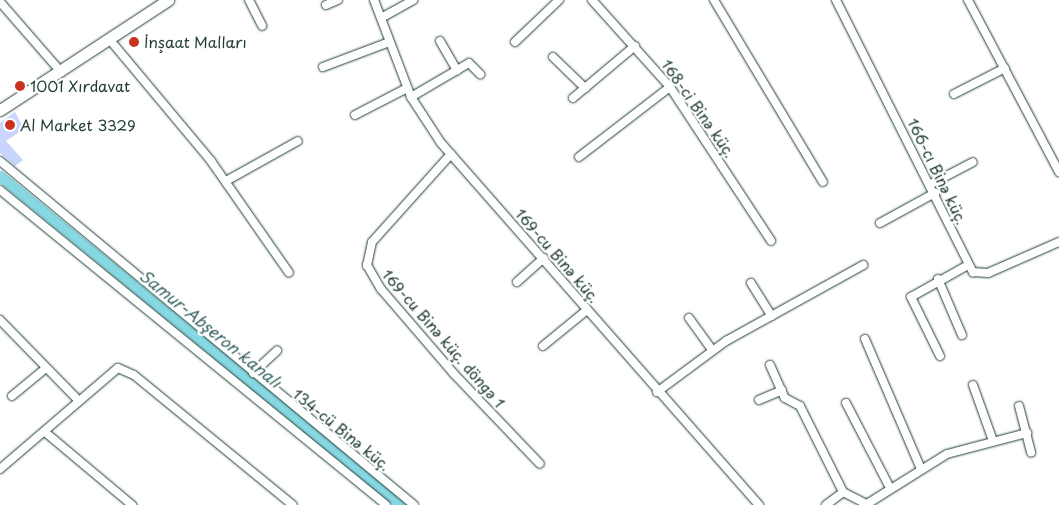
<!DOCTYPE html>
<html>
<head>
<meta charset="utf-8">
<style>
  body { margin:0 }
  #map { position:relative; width:1059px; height:505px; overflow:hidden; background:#fff; font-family:"Playpen Sans",sans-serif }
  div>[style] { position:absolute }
  .canal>* { height:11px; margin:-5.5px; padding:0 5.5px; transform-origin:5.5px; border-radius:5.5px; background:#88d8e3 }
  .building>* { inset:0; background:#c8d5fc }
  .roads { filter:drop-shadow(0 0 1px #1f3d34) drop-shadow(0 0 1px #1f3d34) }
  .street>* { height:8px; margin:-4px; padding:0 4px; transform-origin:4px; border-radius:4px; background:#fff }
  .secondary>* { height:11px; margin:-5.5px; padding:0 5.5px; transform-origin:5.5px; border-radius:5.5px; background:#fff }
  .dots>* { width:14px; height:14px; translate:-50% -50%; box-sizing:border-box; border:2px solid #fff; border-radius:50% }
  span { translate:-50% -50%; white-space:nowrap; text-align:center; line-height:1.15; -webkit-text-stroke:4.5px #fff; paint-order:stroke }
  .poi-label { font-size:15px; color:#1f3d34 }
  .left { translate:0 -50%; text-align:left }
  .street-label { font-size:15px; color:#1f3d34 }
  .water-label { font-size:16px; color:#396460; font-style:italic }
</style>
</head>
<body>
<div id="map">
  <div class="canal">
    <i style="left:0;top:176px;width:519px;rotate:39.37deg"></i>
  </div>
  <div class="building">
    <i style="clip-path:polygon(15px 112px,24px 129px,6px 141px,23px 160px,15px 166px,0 153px,0 123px)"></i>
  </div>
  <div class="roads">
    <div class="street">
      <i style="left:249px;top:0;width:29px;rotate:63deg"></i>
      <i style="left:374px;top:0;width:104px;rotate:69.1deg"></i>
      <i style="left:411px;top:97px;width:55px;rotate:56.9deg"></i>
      <i style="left:441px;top:143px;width:482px;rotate:48.7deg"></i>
      <i style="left:592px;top:0;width:117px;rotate:48.1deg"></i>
      <i style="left:670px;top:87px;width:184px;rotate:56.7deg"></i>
      <i style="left:714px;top:0;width:212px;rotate:59.1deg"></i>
      <i style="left:836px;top:0;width:305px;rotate:63.3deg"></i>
      <i style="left:973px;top:272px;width:15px;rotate:4deg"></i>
      <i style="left:988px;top:273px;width:77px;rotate:-23.6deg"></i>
      <i style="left:968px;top:0;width:195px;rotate:62.1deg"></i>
      <i style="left:0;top:2px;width:93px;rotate:48.9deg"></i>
      <i style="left:326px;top:5px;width:13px;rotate:-23deg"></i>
      <i style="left:381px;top:18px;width:37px;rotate:-29deg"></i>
      <i style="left:110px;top:40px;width:158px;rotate:50.1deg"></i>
      <i style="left:211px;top:161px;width:136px;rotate:55.1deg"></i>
      <i style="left:440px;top:41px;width:34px;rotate:60deg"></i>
      <i style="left:515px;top:42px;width:61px;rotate:-43.7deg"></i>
      <i style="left:553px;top:57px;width:45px;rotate:44.1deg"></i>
      <i style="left:323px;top:67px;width:71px;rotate:-20.7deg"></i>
      <i style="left:954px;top:94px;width:57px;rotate:-27deg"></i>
      <i style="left:411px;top:97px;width:67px;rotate:-30.4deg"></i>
      <i style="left:469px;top:63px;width:16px;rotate:45deg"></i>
      <i style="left:573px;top:98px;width:81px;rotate:-40deg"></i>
      <i style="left:355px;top:115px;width:59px;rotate:-27.4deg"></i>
      <i style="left:451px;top:154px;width:118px;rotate:131.9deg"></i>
      <i style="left:372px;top:242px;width:24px;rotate:102deg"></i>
      <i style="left:367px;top:265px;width:28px;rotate:60deg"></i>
      <i style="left:381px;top:289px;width:112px;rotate:49.3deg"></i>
      <i style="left:454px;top:374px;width:124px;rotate:46.3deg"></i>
      <i style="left:579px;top:157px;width:115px;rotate:-37.6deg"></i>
      <i style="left:0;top:161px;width:538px;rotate:39.72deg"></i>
      <i style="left:226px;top:181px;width:82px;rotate:-29.1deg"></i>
      <i style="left:931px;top:184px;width:47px;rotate:-27.6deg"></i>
      <i style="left:0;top:190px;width:498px;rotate:39.2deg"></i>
      <i style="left:880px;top:223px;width:63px;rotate:-28.6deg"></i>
      <i style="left:938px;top:279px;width:61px;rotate:66.8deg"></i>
      <i style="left:517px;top:282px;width:36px;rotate:-42deg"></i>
      <i style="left:751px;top:283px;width:39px;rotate:58deg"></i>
      <i style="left:689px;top:318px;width:39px;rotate:54deg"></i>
      <i style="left:0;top:320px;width:113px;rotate:45.7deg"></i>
      <i style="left:865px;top:339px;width:142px;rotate:66.7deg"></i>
      <i style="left:543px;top:346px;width:57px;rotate:-39.3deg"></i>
      <i style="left:940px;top:356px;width:66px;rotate:-116.2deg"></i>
      <i style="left:911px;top:297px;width:65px;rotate:-29.3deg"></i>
      <i style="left:770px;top:365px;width:36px;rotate:66deg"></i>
      <i style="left:785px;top:398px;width:17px;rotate:28deg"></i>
      <i style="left:800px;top:406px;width:96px;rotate:63.4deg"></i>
      <i style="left:253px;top:373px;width:33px;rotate:-43deg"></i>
      <i style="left:973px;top:385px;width:59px;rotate:70.3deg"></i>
      <i style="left:657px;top:392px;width:86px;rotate:-36.5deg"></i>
      <i style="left:726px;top:341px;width:157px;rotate:-29deg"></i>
      <i style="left:12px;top:396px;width:44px;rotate:-39.5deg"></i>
      <i style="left:759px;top:400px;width:25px;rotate:-23deg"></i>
      <i style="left:846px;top:403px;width:96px;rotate:62.6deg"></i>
      <i style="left:1019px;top:406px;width:48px;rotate:75.4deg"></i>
      <i style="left:45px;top:432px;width:114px;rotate:40deg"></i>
      <i style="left:0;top:469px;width:155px;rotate:-40.6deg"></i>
      <i style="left:118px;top:368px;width:17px;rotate:24deg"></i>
      <i style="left:134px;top:375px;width:205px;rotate:39.3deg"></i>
      <i style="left:867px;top:504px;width:94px;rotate:-32deg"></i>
      <i style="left:947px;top:454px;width:83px;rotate:-14.7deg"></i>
      <i style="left:826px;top:505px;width:21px;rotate:-37deg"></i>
      <i style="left:843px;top:492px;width:28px;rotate:27deg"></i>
    </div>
    <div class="secondary">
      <i style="left:0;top:110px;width:201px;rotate:-33.2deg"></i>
    </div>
  </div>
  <div class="dots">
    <i style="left:134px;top:42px;background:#c8321e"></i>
    <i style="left:20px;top:86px;background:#c8321e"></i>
    <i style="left:10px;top:125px;background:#c8321e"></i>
  </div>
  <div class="poi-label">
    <span class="left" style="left:144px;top:42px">İnşaat Malları</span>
    <span class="left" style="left:30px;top:86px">1001 Xırdavat</span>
    <span class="left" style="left:20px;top:125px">Al Market 3329</span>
  </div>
  <div class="street-label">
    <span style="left:699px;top:108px;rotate:55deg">168-ci Binə küç.</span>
    <span style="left:938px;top:171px;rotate:64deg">166-cı Binə küç.</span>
    <span style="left:558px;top:255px;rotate:49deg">169-cu Binə küç.</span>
    <span style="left:444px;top:338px;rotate:49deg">169-cu Binə küç. döngə 1</span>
    <span style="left:342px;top:429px;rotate:39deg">134-cü Binə küç.</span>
  </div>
  <div class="water-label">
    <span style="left:211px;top:328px;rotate:39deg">Samur-Abşeron kanalı</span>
  </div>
</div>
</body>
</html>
